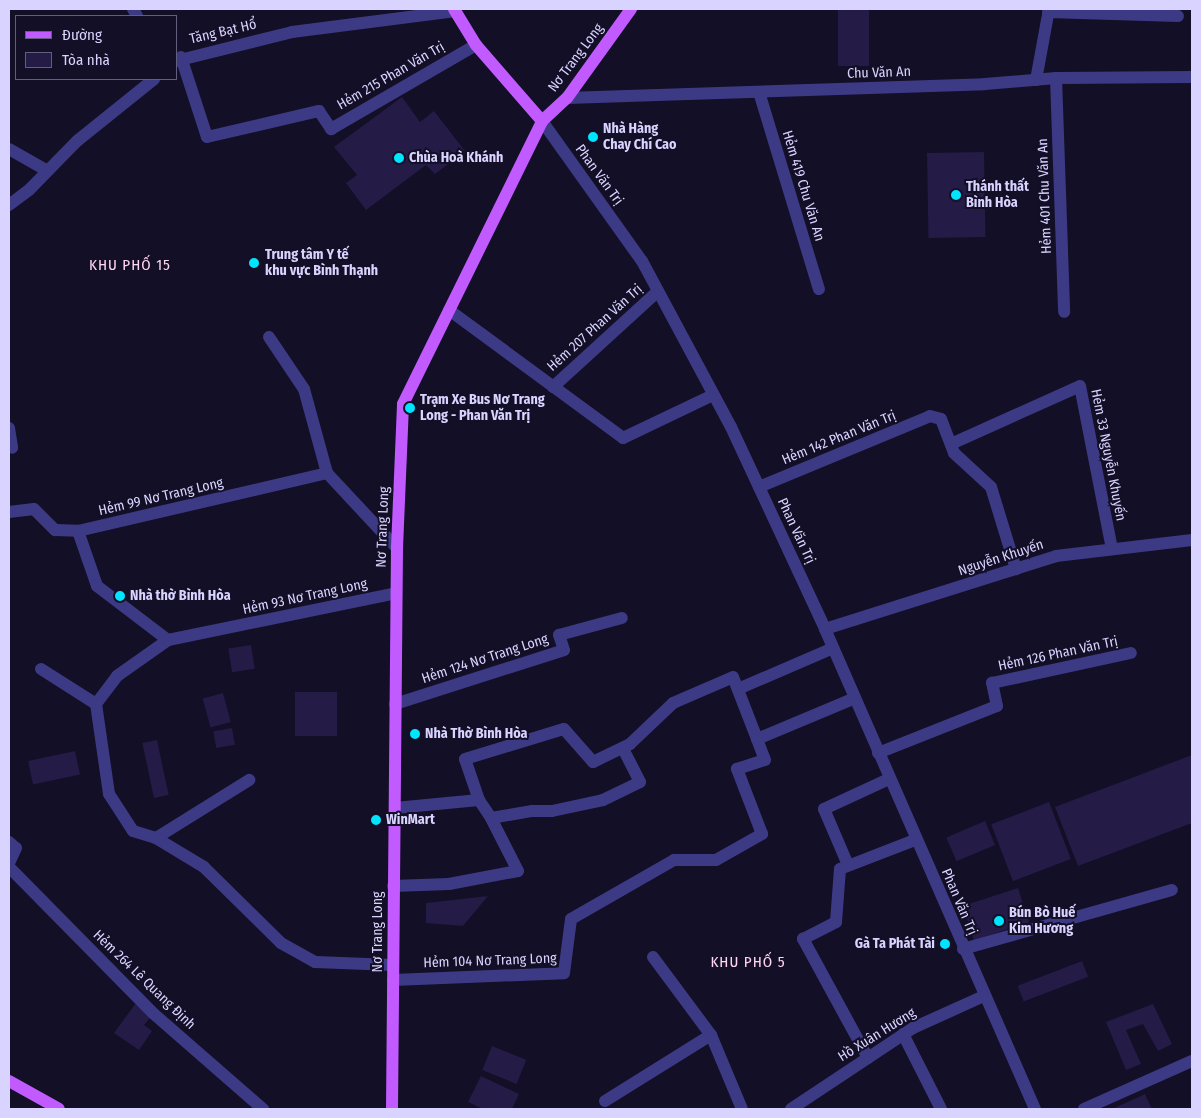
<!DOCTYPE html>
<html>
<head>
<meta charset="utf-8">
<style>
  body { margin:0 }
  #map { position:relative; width:1201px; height:1118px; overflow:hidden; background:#130f26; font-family:"Fira Sans Condensed",sans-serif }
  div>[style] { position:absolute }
  .building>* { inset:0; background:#241b47; transform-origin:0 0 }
  .minor>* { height:12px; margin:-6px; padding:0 6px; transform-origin:6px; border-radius:6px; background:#3d3a85 }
  .major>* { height:12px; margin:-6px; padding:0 6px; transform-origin:6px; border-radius:6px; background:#c25bff }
  .dots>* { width:14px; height:14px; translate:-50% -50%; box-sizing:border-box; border:2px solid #130f26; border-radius:50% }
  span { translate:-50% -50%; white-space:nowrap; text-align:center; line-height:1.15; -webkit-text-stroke:4px #130f26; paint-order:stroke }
  .street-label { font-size:14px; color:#d9d4ff }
  .poi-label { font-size:14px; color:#d9d4ff; font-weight:700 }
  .left { translate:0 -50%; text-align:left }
  .right { translate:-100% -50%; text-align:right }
  .neighbourhood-label { font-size:15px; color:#ffd6f0; letter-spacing:1px }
  .frame { position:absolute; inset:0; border:10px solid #d9d4ff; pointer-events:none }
  .legend { position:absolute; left:15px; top:15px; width:162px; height:65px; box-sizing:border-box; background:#130f26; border:1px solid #625e7d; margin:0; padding:6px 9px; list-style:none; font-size:15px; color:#d9d4ff }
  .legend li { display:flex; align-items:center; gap:10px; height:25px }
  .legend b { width:25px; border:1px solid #625e7d }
</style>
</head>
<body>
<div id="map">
  <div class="building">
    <i style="left:838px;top:9px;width:31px;height:57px"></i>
    <i style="clip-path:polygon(402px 97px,420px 122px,434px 111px,465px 151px,435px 174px,426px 165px,366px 210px,346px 183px,357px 175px,334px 147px)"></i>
    <i style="left:984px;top:152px;width:85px;height:57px;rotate:89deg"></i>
    <i style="left:251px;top:645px;width:24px;height:23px;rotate:81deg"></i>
    <i style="left:337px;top:692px;width:44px;height:42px;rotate:90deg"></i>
    <i style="left:223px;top:693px;width:30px;height:21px;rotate:75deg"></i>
    <i style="left:232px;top:728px;width:17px;height:19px;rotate:80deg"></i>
    <i style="left:157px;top:740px;width:56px;height:15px;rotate:78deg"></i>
    <i style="left:75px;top:751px;width:24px;height:48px;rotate:78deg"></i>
    <i style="clip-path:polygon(1192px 755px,1192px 823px,1078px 866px,1055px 807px)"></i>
    <i style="left:1049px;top:802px;width:61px;height:62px;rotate:69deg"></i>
    <i style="left:985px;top:821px;width:26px;height:42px;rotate:67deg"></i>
    <i style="left:1018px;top:888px;width:36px;height:58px;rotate:72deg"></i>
    <i style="clip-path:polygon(488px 896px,463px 926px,426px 923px,426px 903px)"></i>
    <i style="left:1082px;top:961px;width:17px;height:69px;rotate:69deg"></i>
    <i style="clip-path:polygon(136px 1003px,152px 1015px,144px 1025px,152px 1031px,139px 1050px,114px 1033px)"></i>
    <i style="clip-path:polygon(1153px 1004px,1172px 1044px,1158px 1051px,1143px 1024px,1126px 1030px,1141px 1064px,1126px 1070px,1106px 1022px)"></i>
    <i style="left:492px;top:1046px;width:37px;height:26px;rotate:22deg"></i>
    <i style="clip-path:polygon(481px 1076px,519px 1094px,512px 1109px,483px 1109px,468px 1102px)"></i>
    <i style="clip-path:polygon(1145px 1094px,1152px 1109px,1112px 1109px)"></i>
  </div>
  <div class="minor">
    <i style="left:133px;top:9px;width:8px;rotate:60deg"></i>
    <i style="left:1048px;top:12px;width:130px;rotate:1.8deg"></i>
    <i style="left:181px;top:57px;width:84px;rotate:72deg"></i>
    <i style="left:207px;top:137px;width:115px;rotate:-13.1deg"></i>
    <i style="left:319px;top:111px;width:22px;rotate:56deg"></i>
    <i style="left:331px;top:129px;width:168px;rotate:-30.1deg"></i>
    <i style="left:176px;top:61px;width:120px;rotate:-14deg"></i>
    <i style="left:292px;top:32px;width:165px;rotate:-7.3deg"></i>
    <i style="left:1056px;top:78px;width:234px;rotate:88deg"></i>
    <i style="left:1036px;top:80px;width:72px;rotate:-79.6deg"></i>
    <i style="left:759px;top:92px;width:206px;rotate:73.1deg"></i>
    <i style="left:567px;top:98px;width:418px;rotate:-1.9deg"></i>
    <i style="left:985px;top:84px;width:71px;rotate:-4.8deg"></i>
    <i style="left:1056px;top:78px;width:136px;rotate:-0.4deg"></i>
    <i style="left:542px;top:121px;width:172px;rotate:54.5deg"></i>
    <i style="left:642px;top:261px;width:188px;rotate:61.8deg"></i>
    <i style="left:731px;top:427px;width:223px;rotate:65deg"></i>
    <i style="left:825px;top:629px;width:524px;rotate:66.37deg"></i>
    <i style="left:9px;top:149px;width:43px;rotate:29.6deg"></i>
    <i style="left:9px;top:205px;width:26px;rotate:-37deg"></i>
    <i style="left:30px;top:189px;width:67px;rotate:-45.6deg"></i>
    <i style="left:77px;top:141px;width:99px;rotate:-38.8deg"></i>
    <i style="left:449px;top:310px;width:216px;rotate:36.3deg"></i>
    <i style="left:623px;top:438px;width:100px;rotate:-25.5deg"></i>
    <i style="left:269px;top:337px;width:63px;rotate:56.1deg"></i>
    <i style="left:304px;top:389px;width:87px;rotate:74.7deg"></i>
    <i style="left:327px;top:473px;width:103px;rotate:47deg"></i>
    <i style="left:553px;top:387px;width:142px;rotate:-42.4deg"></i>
    <i style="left:9px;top:428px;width:20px;rotate:81deg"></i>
    <i style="left:951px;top:444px;width:141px;rotate:-24.2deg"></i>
    <i style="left:1080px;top:386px;width:166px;rotate:78.9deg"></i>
    <i style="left:759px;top:487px;width:185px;rotate:-22.5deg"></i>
    <i style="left:930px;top:416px;width:11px;rotate:15deg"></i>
    <i style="left:941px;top:419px;width:36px;rotate:69deg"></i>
    <i style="left:954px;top:453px;width:50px;rotate:42.6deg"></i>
    <i style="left:991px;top:487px;width:86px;rotate:73deg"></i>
    <i style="left:9px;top:512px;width:25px;rotate:-7deg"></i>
    <i style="left:34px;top:509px;width:30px;rotate:45deg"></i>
    <i style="left:55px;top:530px;width:23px;rotate:2deg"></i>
    <i style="left:78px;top:531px;width:256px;rotate:-13.1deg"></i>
    <i style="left:78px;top:531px;width:58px;rotate:70.9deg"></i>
    <i style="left:97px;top:586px;width:89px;rotate:37.3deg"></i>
    <i style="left:825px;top:629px;width:242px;rotate:-17.5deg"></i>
    <i style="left:1056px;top:556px;width:137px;rotate:-6.7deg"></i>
    <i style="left:41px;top:669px;width:65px;rotate:32.5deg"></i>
    <i style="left:738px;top:689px;width:103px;rotate:-23.3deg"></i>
    <i style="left:395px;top:704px;width:177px;rotate:-17.7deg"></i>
    <i style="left:564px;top:650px;width:16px;rotate:-108deg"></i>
    <i style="left:559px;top:635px;width:65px;rotate:-15.1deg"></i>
    <i style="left:878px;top:753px;width:128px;rotate:-21.6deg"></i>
    <i style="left:997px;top:706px;width:24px;rotate:-102deg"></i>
    <i style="left:992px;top:683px;width:142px;rotate:-12.2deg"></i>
    <i style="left:479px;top:800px;width:43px;rotate:-108.9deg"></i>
    <i style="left:465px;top:759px;width:103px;rotate:-16.9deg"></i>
    <i style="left:564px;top:729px;width:44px;rotate:48.7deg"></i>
    <i style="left:593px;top:762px;width:41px;rotate:-25.9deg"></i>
    <i style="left:630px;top:744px;width:59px;rotate:-43.6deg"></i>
    <i style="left:673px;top:703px;width:65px;rotate:-23.4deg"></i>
    <i style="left:733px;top:677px;width:66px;rotate:68.8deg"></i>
    <i style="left:395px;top:808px;width:84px;rotate:-5.4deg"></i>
    <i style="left:479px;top:800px;width:22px;rotate:56deg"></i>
    <i style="left:491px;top:818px;width:42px;rotate:-9.7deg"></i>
    <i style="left:532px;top:811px;width:20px"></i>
    <i style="left:552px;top:811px;width:52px;rotate:-12.2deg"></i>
    <i style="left:603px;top:800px;width:41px;rotate:-25.9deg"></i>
    <i style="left:640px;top:782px;width:38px;rotate:-117deg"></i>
    <i style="left:156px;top:838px;width:110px;rotate:-31.9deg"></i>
    <i style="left:9px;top:842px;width:9px;rotate:41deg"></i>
    <i style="left:16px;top:848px;width:17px;rotate:115deg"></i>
    <i style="left:848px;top:865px;width:61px;rotate:-113.2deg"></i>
    <i style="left:824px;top:809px;width:72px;rotate:-24.8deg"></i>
    <i style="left:9px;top:867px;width:206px;rotate:45.4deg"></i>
    <i style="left:154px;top:1014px;width:145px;rotate:41.1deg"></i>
    <i style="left:393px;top:886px;width:56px;rotate:-2deg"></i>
    <i style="left:449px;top:884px;width:70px;rotate:-10.7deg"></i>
    <i style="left:518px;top:871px;width:59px;rotate:-117deg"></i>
    <i style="left:963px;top:949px;width:217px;rotate:-15.8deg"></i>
    <i style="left:653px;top:957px;width:97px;rotate:53.4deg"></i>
    <i style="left:711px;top:1035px;width:80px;rotate:67.3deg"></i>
    <i style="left:393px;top:965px;width:78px;rotate:-177.8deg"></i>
    <i style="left:315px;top:962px;width:39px;rotate:-151deg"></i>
    <i style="left:281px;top:943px;width:108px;rotate:-135.4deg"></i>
    <i style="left:204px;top:867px;width:56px;rotate:-148.9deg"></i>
    <i style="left:156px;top:838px;width:24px;rotate:-163deg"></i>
    <i style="left:133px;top:831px;width:44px;rotate:-123deg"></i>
    <i style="left:109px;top:794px;width:91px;rotate:-98.2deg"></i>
    <i style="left:96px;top:704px;width:35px;rotate:-53deg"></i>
    <i style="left:117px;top:676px;width:62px;rotate:-35.2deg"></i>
    <i style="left:168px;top:640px;width:233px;rotate:-11.6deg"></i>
    <i style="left:393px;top:980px;width:171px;rotate:-2.3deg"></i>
    <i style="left:564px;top:973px;width:54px;rotate:-82.6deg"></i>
    <i style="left:571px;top:919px;width:119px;rotate:-29.8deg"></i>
    <i style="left:674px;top:860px;width:42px"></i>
    <i style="left:716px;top:860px;width:53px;rotate:-29.5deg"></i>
    <i style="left:762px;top:834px;width:70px;rotate:-111deg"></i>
    <i style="left:737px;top:769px;width:29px;rotate:-18deg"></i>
    <i style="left:765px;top:760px;width:22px;rotate:-111deg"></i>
    <i style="left:757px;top:739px;width:106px;rotate:-22.7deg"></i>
    <i style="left:903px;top:1034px;width:84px;rotate:63.1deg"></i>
    <i style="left:868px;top:1058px;width:136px;rotate:-118.6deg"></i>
    <i style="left:803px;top:939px;width:37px;rotate:-27deg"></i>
    <i style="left:836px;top:922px;width:53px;rotate:-85.7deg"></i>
    <i style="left:840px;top:869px;width:80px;rotate:-21.1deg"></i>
    <i style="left:605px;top:1101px;width:125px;rotate:-31.9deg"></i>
    <i style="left:791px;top:1109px;width:146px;rotate:-33.6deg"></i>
    <i style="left:913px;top:1028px;width:78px;rotate:-24.3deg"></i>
    <i style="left:1084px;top:1109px;width:118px;rotate:-24deg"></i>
  </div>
  <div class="major">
    <i style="left:454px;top:9px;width:42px;rotate:58.6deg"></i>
    <i style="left:476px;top:45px;width:101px;rotate:49deg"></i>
    <i style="left:9px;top:1081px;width:57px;rotate:29.2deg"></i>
    <i style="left:392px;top:1109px;width:561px;rotate:-89.49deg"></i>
    <i style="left:397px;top:548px;width:144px;rotate:-87.6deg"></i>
    <i style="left:403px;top:404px;width:315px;rotate:-63.8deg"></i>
    <i style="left:542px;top:121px;width:34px;rotate:-43deg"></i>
    <i style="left:567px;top:98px;width:110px;rotate:-54.3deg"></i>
  </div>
  <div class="dots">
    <i style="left:593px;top:137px;background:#00e5ff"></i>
    <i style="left:399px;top:158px;background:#00e5ff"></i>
    <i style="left:956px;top:195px;background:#00e5ff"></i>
    <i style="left:254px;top:263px;background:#00e5ff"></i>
    <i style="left:410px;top:408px;background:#00e5ff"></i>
    <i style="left:120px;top:596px;background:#00e5ff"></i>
    <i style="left:415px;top:734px;background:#00e5ff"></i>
    <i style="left:376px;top:820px;background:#00e5ff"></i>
    <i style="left:999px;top:921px;background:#00e5ff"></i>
    <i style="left:945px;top:944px;background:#00e5ff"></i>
  </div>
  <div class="street-label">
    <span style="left:223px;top:32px;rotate:-13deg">Tăng Bạt Hổ</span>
    <span style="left:576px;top:58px;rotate:-53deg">Nơ Trang Long</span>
    <span style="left:879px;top:73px;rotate:-2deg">Chu Văn An</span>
    <span style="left:391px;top:76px;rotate:-30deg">Hẻm 215 Phan Văn Trị</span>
    <span style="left:599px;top:175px;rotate:54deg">Phan Văn Trị</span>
    <span style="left:803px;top:186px;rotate:73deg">Hẻm 419 Chu Văn An</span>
    <span style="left:1045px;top:196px;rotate:-92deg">Hẻm 401 Chu Văn An</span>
    <span style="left:595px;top:328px;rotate:-42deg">Hẻm 207 Phan Văn Trị</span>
    <span style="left:839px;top:438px;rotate:-22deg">Hẻm 142 Phan Văn Trị</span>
    <span style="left:1108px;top:455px;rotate:79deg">Hẻm 33 Nguyễn Khuyến</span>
    <span style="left:161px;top:497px;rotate:-13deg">Hẻm 99 Nơ Trang Long</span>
    <span style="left:383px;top:527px;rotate:-88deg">Nơ Trang Long</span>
    <span style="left:796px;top:531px;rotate:65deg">Phan Văn Trị</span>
    <span style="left:1001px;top:558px;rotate:-18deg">Nguyễn Khuyến</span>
    <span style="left:305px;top:597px;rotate:-12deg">Hẻm 93 Nơ Trang Long</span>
    <span style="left:1058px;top:654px;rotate:-12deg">Hẻm 126 Phan Văn Trị</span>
    <span style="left:485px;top:659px;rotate:-18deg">Hẻm 124 Nơ Trang Long</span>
    <span style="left:959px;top:902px;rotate:67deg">Phan Văn Trị</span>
    <span style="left:378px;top:932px;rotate:-90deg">Nơ Trang Long</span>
    <span style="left:490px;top:961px;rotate:-2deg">Hẻm 104 Nơ Trang Long</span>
    <span style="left:144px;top:980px;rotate:44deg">Hẻm 264 Lê Quang Định</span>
    <span style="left:877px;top:1035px;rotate:-32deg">Hồ Xuân Hương</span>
  </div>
  <div class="poi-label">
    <span class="left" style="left:603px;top:137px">Nhà Hàng<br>Chay Chí Cao</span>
    <span class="left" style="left:409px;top:158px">Chùa Hoà Khánh</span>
    <span class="left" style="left:966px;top:195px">Thánh thất<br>Bình Hòa</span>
    <span class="left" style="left:265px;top:263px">Trung tâm Y tế<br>khu vực Bình Thạnh</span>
    <span class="left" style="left:420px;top:408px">Trạm Xe Bus Nơ Trang<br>Long - Phan Văn Trị</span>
    <span class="left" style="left:130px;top:596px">Nhà thờ Bình Hòa</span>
    <span class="left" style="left:425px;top:734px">Nhà Thờ Bình Hòa</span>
    <span class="left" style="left:386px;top:820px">WinMart</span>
    <span class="left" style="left:1009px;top:921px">Bún Bò Huế<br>Kim Hương</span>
    <span class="right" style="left:935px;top:944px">Gà Ta Phát Tài</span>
  </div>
  <div class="neighbourhood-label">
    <span style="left:130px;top:266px">KHU PHỐ 15</span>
    <span style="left:748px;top:963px">KHU PHỐ 5</span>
  </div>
  <div class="frame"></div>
  <ul class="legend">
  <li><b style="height:6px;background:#c25bff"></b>Đường</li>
  <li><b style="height:14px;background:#241b47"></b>Tòa nhà</li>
  </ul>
</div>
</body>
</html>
